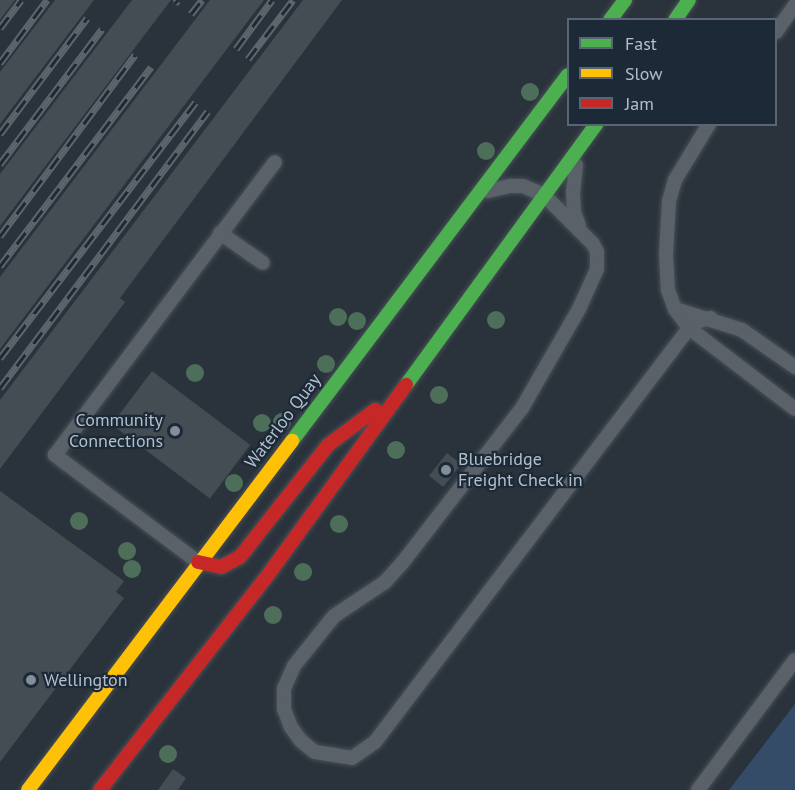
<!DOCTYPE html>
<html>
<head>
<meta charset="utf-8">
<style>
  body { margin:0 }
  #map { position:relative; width:795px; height:790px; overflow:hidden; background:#2a333c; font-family:"PT Sans",sans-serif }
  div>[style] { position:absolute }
  .water>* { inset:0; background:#344c67 }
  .building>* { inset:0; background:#444c54; transform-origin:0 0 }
  .roads { filter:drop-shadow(0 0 2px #484f56) drop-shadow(0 0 2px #484f56) }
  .lane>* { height:14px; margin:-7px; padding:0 7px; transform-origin:7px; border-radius:7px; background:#5b6169 }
  .fast>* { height:14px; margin:-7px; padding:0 7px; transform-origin:7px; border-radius:7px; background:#4caf50 }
  .slow>* { height:14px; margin:-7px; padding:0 7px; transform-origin:7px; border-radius:7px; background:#ffc107 }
  .jam>* { height:14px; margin:-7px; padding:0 7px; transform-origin:7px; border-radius:7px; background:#c62828 }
  .rail>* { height:7px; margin-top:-3.5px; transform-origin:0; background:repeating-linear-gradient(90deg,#1c2937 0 14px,#5e656d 0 28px); box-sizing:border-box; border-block:2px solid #5e656d }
  .trees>* { width:18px; height:18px; margin:-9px; border-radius:50%; background:#4d6f5a }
  .dots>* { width:16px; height:16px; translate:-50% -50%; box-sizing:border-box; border:3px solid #1c2937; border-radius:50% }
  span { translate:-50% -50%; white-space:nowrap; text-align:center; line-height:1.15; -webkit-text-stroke:4.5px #1c2937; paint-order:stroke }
  .poi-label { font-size:18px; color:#b4bfcc }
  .right { translate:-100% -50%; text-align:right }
  .left { translate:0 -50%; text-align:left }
  .street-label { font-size:18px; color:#b4bfcc }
  .legend { position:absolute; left:567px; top:18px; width:210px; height:108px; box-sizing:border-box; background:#1c2937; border:2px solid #596573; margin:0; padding:8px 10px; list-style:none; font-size:18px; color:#b4bfcc }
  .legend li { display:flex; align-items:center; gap:12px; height:30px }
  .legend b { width:30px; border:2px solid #596573 }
</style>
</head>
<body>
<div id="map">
  <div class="water">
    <i style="clip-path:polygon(795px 704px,795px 790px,729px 790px)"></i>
  </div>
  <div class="building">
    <i style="clip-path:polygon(0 0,15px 0,0 20px)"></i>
    <i style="clip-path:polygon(55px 0,94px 0,0 124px,0 72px)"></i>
    <i style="clip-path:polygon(132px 0,171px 0,0 226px,0 174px)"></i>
    <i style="clip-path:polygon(210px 0,264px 0,0 349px,0 277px)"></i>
    <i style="clip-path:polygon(303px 0,342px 0,120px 298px,125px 302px,0 469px,0 400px)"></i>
    <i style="left:152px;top:371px;width:123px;height:67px;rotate:37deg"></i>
    <i style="left:447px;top:453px;width:18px;height:29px;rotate:38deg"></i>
    <i style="clip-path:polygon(0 491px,124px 581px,116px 592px,124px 598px,0 762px)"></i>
    <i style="clip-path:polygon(173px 769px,186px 778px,178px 790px,158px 790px)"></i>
  </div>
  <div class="roads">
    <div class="lane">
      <i style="left:776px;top:32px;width:33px;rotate:-55deg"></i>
      <i style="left:709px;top:124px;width:66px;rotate:121.3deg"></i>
      <i style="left:675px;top:180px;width:22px;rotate:106deg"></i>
      <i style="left:669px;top:201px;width:53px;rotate:93.2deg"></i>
      <i style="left:666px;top:254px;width:36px;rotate:87deg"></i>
      <i style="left:668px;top:290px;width:20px;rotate:70deg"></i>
      <i style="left:675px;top:309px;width:24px;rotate:54deg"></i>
      <i style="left:689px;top:328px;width:133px;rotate:37.4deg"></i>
      <i style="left:576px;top:165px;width:27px;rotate:96deg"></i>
      <i style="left:573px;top:192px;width:20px;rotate:87deg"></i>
      <i style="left:574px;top:212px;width:15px;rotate:70deg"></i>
      <i style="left:488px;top:191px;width:23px;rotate:-13deg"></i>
      <i style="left:510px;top:186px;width:13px"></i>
      <i style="left:523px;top:186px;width:23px;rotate:23deg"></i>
      <i style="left:544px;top:195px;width:69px;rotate:45deg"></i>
      <i style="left:593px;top:244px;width:9px;rotate:63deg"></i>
      <i style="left:597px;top:252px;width:17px;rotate:90deg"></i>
      <i style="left:597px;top:269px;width:44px;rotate:114.2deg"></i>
      <i style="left:579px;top:309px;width:114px;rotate:119.9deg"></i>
      <i style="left:522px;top:408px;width:195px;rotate:127.7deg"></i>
      <i style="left:403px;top:562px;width:27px;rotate:132deg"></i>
      <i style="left:385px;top:582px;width:61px;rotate:146.3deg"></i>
      <i style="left:334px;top:616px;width:64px;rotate:128.7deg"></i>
      <i style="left:294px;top:666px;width:24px;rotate:114deg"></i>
      <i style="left:284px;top:688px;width:21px;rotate:90deg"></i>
      <i style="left:284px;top:709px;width:19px;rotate:69deg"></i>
      <i style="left:291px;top:727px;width:16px;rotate:55deg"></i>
      <i style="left:300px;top:740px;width:19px;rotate:39deg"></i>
      <i style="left:315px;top:752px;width:37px;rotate:9deg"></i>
      <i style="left:352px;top:758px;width:28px;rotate:-35deg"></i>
      <i style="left:375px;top:742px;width:520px;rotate:-52.82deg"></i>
      <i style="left:689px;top:328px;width:9px;rotate:-41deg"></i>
      <i style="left:696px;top:322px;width:15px;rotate:-16deg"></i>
      <i style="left:220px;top:233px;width:52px;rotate:34.9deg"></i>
      <i style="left:675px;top:309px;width:70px;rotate:17.4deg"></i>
      <i style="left:742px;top:330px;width:65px;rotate:34.9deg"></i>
      <i style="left:198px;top:562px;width:179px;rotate:-143.2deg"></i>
      <i style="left:55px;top:455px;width:366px;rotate:-53.1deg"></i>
      <i style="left:698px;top:790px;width:162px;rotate:-53.3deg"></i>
    </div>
    <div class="fast">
      <i style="left:610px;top:20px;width:25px;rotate:-53deg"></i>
      <i style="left:675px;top:20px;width:24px;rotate:-55deg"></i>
      <i style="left:406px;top:385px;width:323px;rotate:-53.9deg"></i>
      <i style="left:292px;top:441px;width:458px;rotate:-53deg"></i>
    </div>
    <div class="slow">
      <i style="left:28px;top:790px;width:438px;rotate:-52.9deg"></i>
    </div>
    <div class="jam">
      <i style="left:198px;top:562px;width:24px;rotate:12deg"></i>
      <i style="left:221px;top:567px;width:21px;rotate:-28deg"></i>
      <i style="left:240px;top:557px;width:142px;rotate:-51.8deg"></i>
      <i style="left:328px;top:445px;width:59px;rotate:-36.7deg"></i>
      <i style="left:100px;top:790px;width:268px;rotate:-52deg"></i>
      <i style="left:265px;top:579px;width:240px;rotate:-54deg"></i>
    </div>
  </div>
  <div class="rail">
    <i style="left:175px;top:3px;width:4px;rotate:-45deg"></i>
    <i style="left:191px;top:14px;width:18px;rotate:-52deg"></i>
    <i style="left:0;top:28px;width:35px;rotate:-53deg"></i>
    <i style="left:236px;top:49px;width:61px;rotate:-53.7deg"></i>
    <i style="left:248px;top:59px;width:74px;rotate:-52.7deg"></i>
    <i style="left:0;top:63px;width:79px;rotate:-53.3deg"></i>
    <i style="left:0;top:134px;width:145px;rotate:-53.1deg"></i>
    <i style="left:0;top:164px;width:169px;rotate:-52.9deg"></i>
    <i style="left:0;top:236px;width:226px;rotate:-53.3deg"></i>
    <i style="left:0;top:266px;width:250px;rotate:-52.8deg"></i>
    <i style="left:0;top:358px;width:322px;rotate:-52.6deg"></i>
    <i style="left:0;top:388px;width:346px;rotate:-53.1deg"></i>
  </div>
  <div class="trees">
    <i style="left:530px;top:92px"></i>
    <i style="left:486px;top:151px"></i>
    <i style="left:338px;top:317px"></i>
    <i style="left:496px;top:320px"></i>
    <i style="left:357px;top:321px"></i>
    <i style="left:326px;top:364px"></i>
    <i style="left:195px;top:373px"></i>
    <i style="left:439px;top:395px"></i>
    <i style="left:282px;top:422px"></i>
    <i style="left:262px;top:423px"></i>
    <i style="left:396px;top:450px"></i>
    <i style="left:234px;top:483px"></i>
    <i style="left:79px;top:521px"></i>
    <i style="left:339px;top:524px"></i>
    <i style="left:127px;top:551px"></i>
    <i style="left:132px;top:569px"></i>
    <i style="left:303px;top:572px"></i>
    <i style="left:273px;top:615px"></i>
    <i style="left:168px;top:754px"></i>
  </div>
  <div class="dots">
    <i style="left:175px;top:431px;background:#848e9a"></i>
    <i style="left:446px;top:470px;background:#848e9a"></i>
    <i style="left:31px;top:680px;background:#848e9a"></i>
  </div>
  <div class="poi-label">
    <span class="right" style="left:163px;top:431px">Community<br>Connections</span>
    <span class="left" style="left:458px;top:470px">Bluebridge<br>Freight Check in</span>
    <span class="left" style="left:44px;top:680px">Wellington</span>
  </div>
  <div class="street-label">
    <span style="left:283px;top:421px;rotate:-53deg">Waterloo Quay</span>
  </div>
  <ul class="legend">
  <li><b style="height:8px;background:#4caf50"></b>Fast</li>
  <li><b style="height:8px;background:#ffc107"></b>Slow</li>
  <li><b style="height:8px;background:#c62828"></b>Jam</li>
  </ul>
</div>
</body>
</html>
